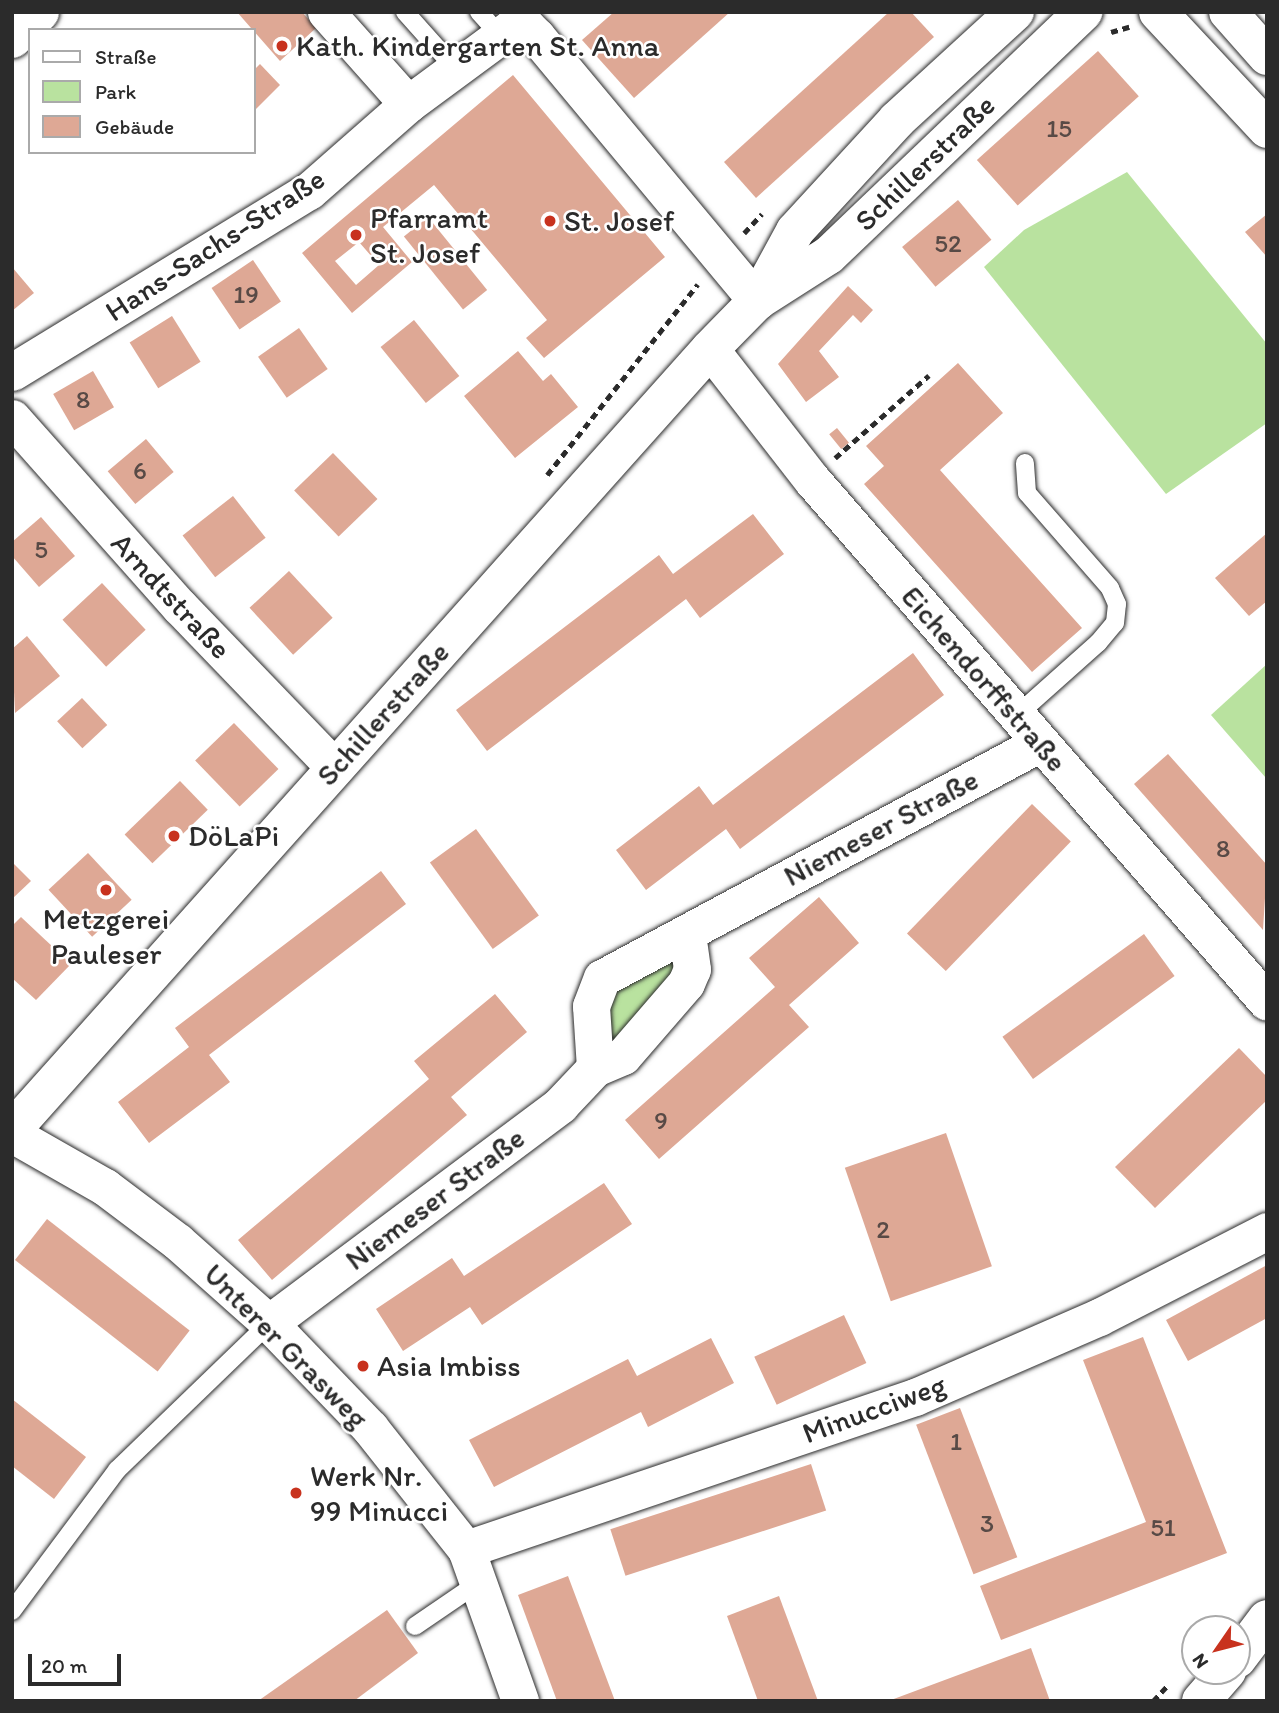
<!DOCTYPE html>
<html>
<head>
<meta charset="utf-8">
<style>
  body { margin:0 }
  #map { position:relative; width:1279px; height:1713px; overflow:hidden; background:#fff; font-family:Itim,sans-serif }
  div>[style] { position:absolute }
  .green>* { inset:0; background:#b9e29f }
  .building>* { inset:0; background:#dea895; transform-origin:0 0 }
  .path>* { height:4.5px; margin-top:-2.25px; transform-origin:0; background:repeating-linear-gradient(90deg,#2b2b2b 0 7px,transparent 0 12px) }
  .roads { filter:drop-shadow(0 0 2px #2b2b2b) drop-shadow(0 0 2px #2b2b2b) }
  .service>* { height:18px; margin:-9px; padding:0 9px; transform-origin:9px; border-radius:9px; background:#fff }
  .minor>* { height:37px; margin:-18.5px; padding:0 18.5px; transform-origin:18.5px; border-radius:18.5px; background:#fff }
  .tertiary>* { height:38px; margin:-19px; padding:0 19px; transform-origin:19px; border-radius:19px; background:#fff }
  .secondary>* { height:38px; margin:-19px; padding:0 19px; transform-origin:19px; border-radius:19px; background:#fff }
  .dots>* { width:19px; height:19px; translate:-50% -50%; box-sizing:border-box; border:4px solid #fff; border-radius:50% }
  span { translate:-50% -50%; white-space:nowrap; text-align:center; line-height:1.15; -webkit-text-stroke:5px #fff; paint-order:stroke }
  .number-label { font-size:26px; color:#584a46 }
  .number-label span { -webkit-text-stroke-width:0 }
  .poi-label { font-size:30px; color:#2b2b2b }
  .left { translate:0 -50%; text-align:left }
  .street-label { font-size:30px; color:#2b2b2b }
  .frame { position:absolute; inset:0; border:14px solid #2b2b2b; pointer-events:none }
  .legend { position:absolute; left:28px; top:28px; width:228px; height:126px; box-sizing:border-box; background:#fff; border:2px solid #aaa; margin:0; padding:9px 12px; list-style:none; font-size:21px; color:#2b2b2b }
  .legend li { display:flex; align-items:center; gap:14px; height:35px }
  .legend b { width:35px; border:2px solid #aaa }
  .north { position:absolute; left:1181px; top:1615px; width:70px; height:70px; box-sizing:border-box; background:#fff; border:2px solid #aaa; border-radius:50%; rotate:235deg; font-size:19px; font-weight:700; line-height:28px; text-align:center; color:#2b2b2b }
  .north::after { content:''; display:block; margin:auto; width:24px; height:32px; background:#c8321e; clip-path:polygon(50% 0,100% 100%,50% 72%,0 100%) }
  .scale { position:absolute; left:28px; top:1654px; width:93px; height:32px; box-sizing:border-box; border:4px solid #2b2b2b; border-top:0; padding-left:9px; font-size:21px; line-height:24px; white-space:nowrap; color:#2b2b2b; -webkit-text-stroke:5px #fff; paint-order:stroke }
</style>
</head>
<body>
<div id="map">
  <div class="green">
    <i style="clip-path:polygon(1127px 172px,1267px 344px,1267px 423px,1166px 494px,984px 267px,1024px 230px)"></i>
    <i style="clip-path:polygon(1267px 664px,1267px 778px,1266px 778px,1211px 715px)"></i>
    <i style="clip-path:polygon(663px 959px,675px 961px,677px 970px,613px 1044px,608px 988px)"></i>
  </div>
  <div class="building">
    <i style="clip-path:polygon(237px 12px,302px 12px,316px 28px,280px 61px)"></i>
    <i style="clip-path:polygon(614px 12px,730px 12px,634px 98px,582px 40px)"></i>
    <i style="clip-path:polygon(889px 12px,911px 12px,934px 37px,756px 198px,724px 162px)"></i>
    <i style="left:1098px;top:51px;width:61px;height:163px;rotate:48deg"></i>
    <i style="clip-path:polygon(260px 64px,280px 85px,254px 111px,254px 70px)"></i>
    <i style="clip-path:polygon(evenodd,513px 75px,665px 257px,544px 358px,526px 338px,547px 320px,434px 185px,383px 227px,412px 262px,352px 313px,302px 253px,513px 75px,359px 242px,379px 265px,356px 285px,335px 261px,359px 242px)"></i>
    <i style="left:958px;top:200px;width:52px;height:73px;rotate:50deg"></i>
    <i style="clip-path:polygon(1267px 214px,1267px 257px,1245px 232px)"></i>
    <i style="left:428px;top:217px;width:94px;height:31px;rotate:51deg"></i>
    <i style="left:253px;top:260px;width:50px;height:50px;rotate:56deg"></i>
    <i style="clip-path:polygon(12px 267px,34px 293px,12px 311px)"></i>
    <i style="clip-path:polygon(848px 286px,873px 310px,861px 323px,853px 315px,819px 351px,839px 377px,806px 402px,778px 364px)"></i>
    <i style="left:172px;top:316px;width:54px;height:50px;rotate:58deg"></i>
    <i style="left:414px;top:320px;width:72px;height:43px;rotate:51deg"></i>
    <i style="left:299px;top:328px;width:50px;height:50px;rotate:55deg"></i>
    <i style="clip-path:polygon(518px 351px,543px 381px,551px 374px,578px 407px,515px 458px,464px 396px)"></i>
    <i style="clip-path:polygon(958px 363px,1003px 413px,940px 470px,1082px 628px,1032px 672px,864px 484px,884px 466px,866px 446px)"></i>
    <i style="left:93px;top:371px;width:42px;height:46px;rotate:60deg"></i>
    <i style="left:837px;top:428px;width:19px;height:10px;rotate:51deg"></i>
    <i style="left:146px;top:439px;width:43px;height:50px;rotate:50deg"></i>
    <i style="left:333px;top:453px;width:64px;height:54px;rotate:46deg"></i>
    <i style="left:233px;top:496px;width:53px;height:64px;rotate:52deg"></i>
    <i style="clip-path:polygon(753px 514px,784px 554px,700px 618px,686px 599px,487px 751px,456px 710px,659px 555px,673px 574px)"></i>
    <i style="clip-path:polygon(41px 517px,75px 556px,39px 587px,12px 556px,12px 542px)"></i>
    <i style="clip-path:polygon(1267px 533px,1267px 601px,1249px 616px,1215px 578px)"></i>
    <i style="left:289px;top:571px;width:64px;height:54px;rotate:47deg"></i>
    <i style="left:102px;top:583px;width:64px;height:54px;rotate:47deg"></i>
    <i style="clip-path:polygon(27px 636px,60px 676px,15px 713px,12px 649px)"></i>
    <i style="clip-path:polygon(913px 653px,944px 695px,740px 849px,726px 829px,646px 890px,616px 850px,699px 786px,713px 805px)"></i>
    <i style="left:82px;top:698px;width:37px;height:34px;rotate:47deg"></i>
    <i style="left:234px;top:723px;width:64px;height:54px;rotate:46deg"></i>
    <i style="clip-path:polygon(1168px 754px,1267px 865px,1263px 930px,1134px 784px)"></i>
    <i style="left:180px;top:781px;width:40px;height:77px;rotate:46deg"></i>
    <i style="left:1032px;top:804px;width:54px;height:180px;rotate:44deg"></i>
    <i style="left:476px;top:829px;width:107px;height:57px;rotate:54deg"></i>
    <i style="left:88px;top:853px;width:64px;height:54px;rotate:47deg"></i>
    <i style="clip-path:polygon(12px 862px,31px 881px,12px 899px)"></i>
    <i style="clip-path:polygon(381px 871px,406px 904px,209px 1055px,230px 1082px,149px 1143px,118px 1102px,189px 1047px,175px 1028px)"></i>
    <i style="clip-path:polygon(819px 897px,859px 943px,789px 1005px,809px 1027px,659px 1159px,625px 1120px,775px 987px,749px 958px)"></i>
    <i style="clip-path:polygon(21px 917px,71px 964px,36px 1000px,12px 978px,12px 926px)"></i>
    <i style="left:1144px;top:934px;width:52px;height:175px;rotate:54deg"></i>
    <i style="clip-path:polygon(495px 994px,527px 1032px,451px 1097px,467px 1115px,272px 1280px,238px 1240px,429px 1079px,414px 1061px)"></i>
    <i style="clip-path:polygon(1239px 1048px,1267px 1077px,1267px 1100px,1155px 1208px,1115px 1167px)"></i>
    <i style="left:946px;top:1133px;width:141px;height:107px;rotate:71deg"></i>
    <i style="clip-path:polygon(604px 1183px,632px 1224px,482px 1325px,470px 1307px,403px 1351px,376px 1309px,452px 1258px,464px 1276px)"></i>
    <i style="left:47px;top:1219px;width:181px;height:52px;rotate:38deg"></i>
    <i style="clip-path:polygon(1267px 1265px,1267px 1318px,1188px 1361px,1166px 1320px)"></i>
    <i style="left:844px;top:1315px;width:53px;height:99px;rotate:65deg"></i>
    <i style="clip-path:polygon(1143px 1337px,1227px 1553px,1001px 1640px,980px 1586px,1146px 1522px,1083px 1360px)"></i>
    <i style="clip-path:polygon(711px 1338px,734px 1383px,648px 1427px,641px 1412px,494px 1487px,469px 1440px,628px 1359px,637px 1376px)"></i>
    <i style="clip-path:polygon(12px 1399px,86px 1457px,54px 1499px,12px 1466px)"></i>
    <i style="left:960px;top:1408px;width:160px;height:47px;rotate:69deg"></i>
    <i style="left:811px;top:1464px;width:49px;height:211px;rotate:72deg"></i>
    <i style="clip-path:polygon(568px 1576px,615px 1701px,557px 1701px,518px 1595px)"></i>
    <i style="clip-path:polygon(779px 1596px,818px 1701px,758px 1701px,727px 1616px)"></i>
    <i style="clip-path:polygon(387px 1610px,418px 1653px,354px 1701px,258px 1701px)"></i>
    <i style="clip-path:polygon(1031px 1648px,1050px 1701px,891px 1701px,891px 1700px)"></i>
  </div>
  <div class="path">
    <i style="left:1111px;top:32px;width:19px;rotate:-16deg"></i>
    <i style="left:744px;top:233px;width:26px;rotate:-47deg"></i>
    <i style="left:835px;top:458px;width:125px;rotate:-41.4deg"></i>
    <i style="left:547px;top:475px;width:243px;rotate:-51.7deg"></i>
    <i style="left:1153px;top:1701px;width:23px;rotate:-47deg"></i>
  </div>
  <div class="roads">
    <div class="service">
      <i style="left:405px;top:12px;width:74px;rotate:48.3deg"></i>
      <i style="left:479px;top:12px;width:28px;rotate:48deg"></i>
      <i style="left:1016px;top:716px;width:110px;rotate:-41.7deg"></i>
      <i style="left:1098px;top:643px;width:26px;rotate:-50deg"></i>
      <i style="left:1115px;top:623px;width:19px;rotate:-84deg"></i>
      <i style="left:1117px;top:604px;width:17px;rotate:-114deg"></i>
      <i style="left:1110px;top:588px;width:126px;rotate:-131.1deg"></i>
      <i style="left:1027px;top:493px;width:30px;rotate:-94deg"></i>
      <i style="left:12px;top:1611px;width:176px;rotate:-53.3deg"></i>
      <i style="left:117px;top:1470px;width:211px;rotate:-44deg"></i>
      <i style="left:415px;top:1626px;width:76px;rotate:-34.3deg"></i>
    </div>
    <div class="minor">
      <i style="left:326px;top:12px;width:123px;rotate:48.3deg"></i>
      <i style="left:12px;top:39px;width:39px;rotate:-44deg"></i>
      <i style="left:710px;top:349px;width:166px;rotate:52.1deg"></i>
      <i style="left:812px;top:480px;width:692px;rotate:48.92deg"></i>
      <i style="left:12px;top:372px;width:348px;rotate:-31.4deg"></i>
      <i style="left:309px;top:191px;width:132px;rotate:-41.3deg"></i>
      <i style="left:408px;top:104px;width:129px;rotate:-36.5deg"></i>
      <i style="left:512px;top:27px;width:15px"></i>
      <i style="left:527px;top:27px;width:14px;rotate:45deg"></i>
      <i style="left:537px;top:37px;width:344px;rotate:50.2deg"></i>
      <i style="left:12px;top:418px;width:253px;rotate:48.4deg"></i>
      <i style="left:180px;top:607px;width:223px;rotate:46.1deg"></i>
      <i style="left:595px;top:1068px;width:62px;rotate:-93.7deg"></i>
      <i style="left:591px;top:1006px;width:30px;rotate:-69deg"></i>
      <i style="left:602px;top:978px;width:496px;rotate:-28.2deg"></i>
      <i style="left:12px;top:1134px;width:107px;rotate:29.7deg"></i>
      <i style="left:105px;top:1187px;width:91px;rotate:37deg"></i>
      <i style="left:178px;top:1242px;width:122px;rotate:41.7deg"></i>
      <i style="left:269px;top:1323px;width:146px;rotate:46.1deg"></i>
      <i style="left:370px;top:1428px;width:154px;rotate:51.6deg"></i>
      <i style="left:466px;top:1549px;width:161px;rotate:70.4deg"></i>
      <i style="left:269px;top:1323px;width:364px;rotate:-36.8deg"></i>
      <i style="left:560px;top:1105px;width:51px;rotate:-46.6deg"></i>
      <i style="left:595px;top:1068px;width:30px;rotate:-23deg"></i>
      <i style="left:623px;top:1056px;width:96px;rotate:-49.2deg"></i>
      <i style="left:686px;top:983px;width:15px;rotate:-67deg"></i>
      <i style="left:692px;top:969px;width:35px;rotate:-98deg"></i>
      <i style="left:466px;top:1549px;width:474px;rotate:-18.7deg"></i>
      <i style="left:915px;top:1397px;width:201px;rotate:-23.5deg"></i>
      <i style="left:1099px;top:1317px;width:189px;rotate:-27.1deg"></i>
    </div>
    <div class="tertiary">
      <i style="left:1237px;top:1659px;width:50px;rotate:-53.1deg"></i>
      <i style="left:1201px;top:1701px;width:40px;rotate:-49deg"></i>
    </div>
    <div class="secondary">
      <i style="left:1158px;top:12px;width:160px;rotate:47deg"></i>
      <i style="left:1228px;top:12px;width:59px;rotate:48.4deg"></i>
      <i style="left:758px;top:299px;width:77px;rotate:-61.4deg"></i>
      <i style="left:795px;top:231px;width:151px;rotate:-47.4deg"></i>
      <i style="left:897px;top:120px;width:160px;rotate:-42.5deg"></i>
      <i style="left:12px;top:1130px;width:1047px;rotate:-48.21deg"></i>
      <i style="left:710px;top:349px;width:67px;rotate:-45.6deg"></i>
      <i style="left:757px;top:301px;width:85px;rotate:-32.6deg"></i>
      <i style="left:829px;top:255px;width:352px;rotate:-43.7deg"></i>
    </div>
  </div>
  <div class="dots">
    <i style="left:282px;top:46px;background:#c8321e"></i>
    <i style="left:550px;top:221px;background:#c8321e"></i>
    <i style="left:356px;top:235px;background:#c8321e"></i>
    <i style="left:174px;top:836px;background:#c8321e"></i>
    <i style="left:106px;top:890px;background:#c8321e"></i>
    <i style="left:363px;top:1366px;background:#c8321e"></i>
    <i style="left:296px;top:1493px;background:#c8321e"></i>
  </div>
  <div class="number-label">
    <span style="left:1059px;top:129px">15</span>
    <span style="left:948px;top:244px">52</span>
    <span style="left:246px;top:295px">19</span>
    <span style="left:83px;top:400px">8</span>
    <span style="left:140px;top:471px">6</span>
    <span style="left:41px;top:550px">5</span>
    <span style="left:1223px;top:849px">8</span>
    <span style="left:661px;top:1121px">9</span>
    <span style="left:883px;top:1230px">2</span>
    <span style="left:956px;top:1442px">1</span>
    <span style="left:987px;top:1524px">3</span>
    <span style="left:1163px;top:1528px">51</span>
  </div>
  <div class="poi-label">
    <span class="left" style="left:296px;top:46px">Kath. Kindergarten St. Anna</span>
    <span class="left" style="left:370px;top:235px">Pfarramt<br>St. Josef</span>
    <span class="left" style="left:564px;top:221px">St. Josef</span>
    <span class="left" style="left:188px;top:836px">DöLaPi</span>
    <span style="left:106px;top:936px">Metzgerei<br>Pauleser</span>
    <span class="left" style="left:377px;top:1366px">Asia Imbiss</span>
    <span class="left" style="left:310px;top:1493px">Werk Nr.<br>99 Minucci</span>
  </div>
  <div class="street-label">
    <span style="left:925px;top:163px;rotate:-44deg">Schillerstraße</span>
    <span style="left:215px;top:245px;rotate:-33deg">Hans-Sachs-Straße</span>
    <span style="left:171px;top:596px;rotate:47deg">Arndtstraße</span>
    <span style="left:984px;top:679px;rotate:49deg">Eichendorffstraße</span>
    <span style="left:383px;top:714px;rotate:-48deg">Schillerstraße</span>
    <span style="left:881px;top:828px;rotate:-28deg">Niemeser Straße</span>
    <span style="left:435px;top:1199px;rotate:-37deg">Niemeser Straße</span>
    <span style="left:286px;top:1346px;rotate:45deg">Unterer Grasweg</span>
    <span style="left:874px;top:1409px;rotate:-20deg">Minucciweg</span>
  </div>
  <div class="frame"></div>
  <ul class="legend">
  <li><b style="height:9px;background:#fff"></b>Straße</li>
  <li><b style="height:19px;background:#b9e29f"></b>Park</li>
  <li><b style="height:19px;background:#dea895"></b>Gebäude</li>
  </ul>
  <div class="north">N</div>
  <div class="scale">20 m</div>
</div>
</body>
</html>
